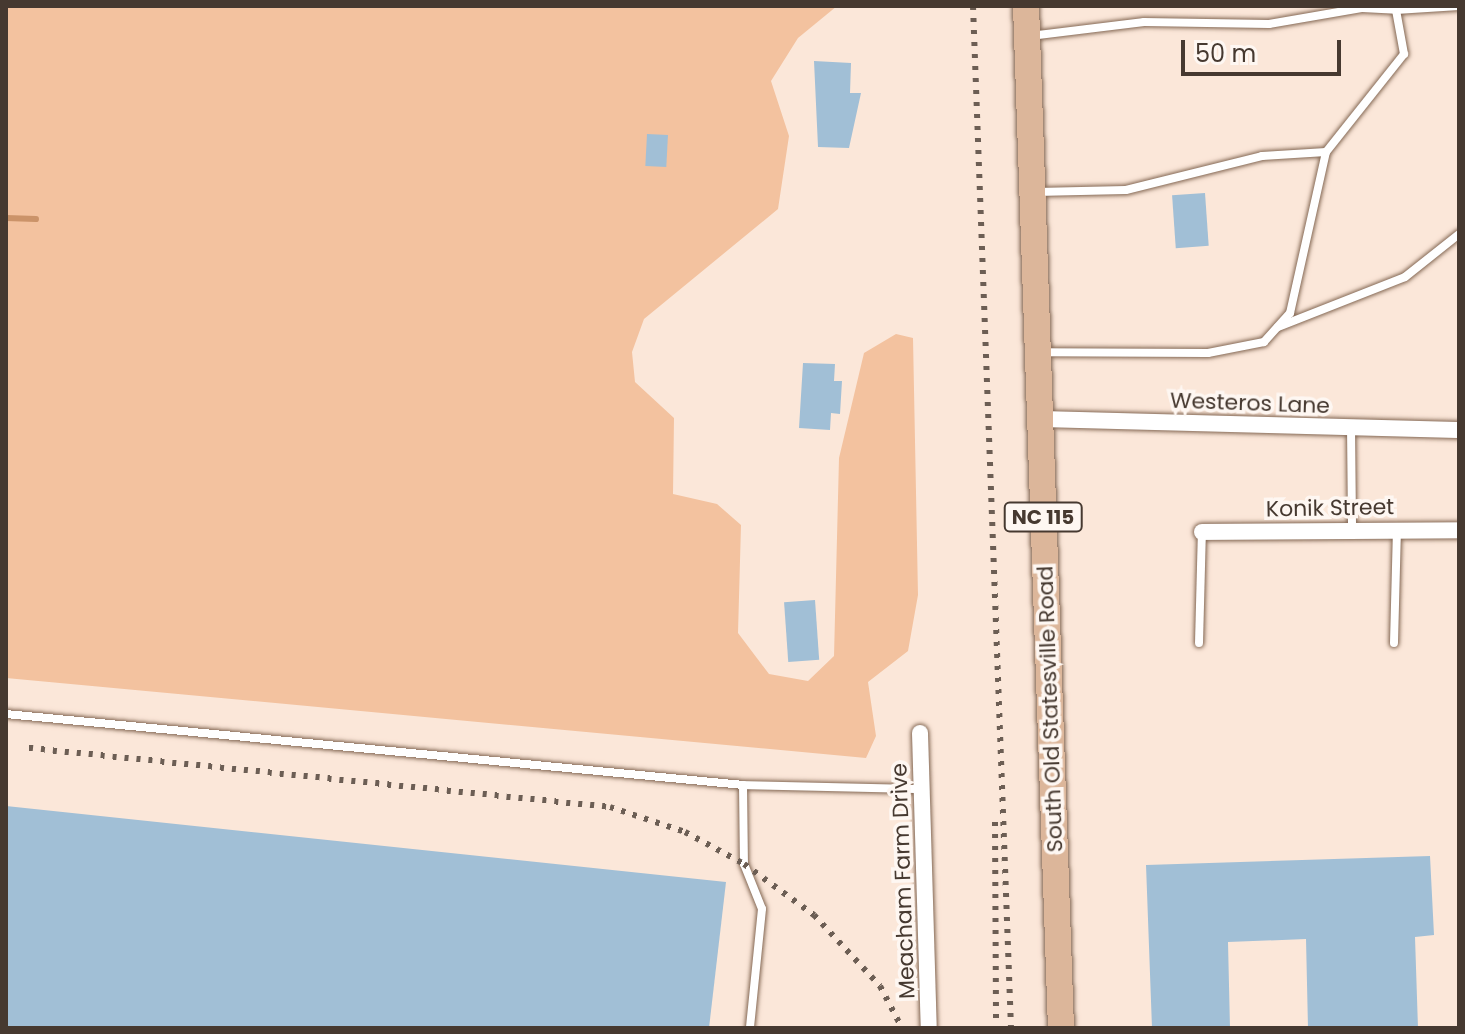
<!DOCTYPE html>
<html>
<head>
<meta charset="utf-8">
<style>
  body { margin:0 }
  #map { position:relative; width:1465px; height:1034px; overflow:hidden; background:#fbe7d9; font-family:Poppins,sans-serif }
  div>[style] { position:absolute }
  .green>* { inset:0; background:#f3c29f }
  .stream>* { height:6px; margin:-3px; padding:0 3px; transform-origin:3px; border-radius:3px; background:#cb9369 }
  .building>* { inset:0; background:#a1bfd6; transform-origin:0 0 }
  .roads { filter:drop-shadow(0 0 2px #846854) drop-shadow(0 0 2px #846854) }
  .service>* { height:8px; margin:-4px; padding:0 4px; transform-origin:4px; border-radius:4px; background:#fff }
  .minor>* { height:16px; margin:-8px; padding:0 8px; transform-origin:8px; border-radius:8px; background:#fff }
  .primary>* { height:26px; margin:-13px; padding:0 13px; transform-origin:13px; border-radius:13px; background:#dcb69a }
  .rail>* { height:6px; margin-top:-3px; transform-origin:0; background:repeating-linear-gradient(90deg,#6c5e54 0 4px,transparent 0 12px) }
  span { translate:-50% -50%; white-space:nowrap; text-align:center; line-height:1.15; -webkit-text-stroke:7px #fef7f2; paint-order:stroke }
  .shield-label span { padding:2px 6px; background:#fef7f2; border:2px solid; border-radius:6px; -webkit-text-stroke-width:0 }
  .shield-label { font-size:20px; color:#463930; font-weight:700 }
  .street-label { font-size:22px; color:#463930 }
  .frame { position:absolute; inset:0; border:8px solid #463930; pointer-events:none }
  .scale { position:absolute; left:1181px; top:40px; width:160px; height:36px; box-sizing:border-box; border:4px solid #463930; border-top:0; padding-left:10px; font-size:24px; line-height:28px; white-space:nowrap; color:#463930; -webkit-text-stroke:6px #fef7f2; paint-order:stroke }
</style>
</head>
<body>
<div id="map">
  <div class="green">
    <i style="clip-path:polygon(6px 6px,837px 6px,798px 38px,771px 81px,789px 136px,778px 209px,644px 319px,632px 352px,635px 382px,674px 418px,673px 494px,717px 504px,741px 525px,738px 633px,769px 674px,808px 681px,834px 656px,839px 458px,864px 353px,896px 334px,913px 338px,918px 595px,908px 651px,868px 682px,876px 736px,866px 758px,6px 678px)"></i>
  </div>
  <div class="stream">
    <i style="left:6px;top:218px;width:30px;rotate:2deg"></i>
  </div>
  <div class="building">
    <i style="clip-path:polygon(814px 61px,851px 63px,850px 93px,861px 93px,849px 148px,818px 147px)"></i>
    <i style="left:647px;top:134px;width:21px;height:32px;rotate:3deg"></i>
    <i style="left:1205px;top:193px;width:53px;height:33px;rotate:86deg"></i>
    <i style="clip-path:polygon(803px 363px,835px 364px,834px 381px,842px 381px,840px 414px,831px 413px,830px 430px,799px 428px)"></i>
    <i style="left:815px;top:600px;width:60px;height:31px;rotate:86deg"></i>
    <i style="clip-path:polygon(6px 806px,726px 882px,709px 1028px,6px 1028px)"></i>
    <i style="clip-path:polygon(1430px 856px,1434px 935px,1415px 937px,1418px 1028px,1308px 1028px,1306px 939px,1228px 942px,1230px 1028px,1152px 1028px,1146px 865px)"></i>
  </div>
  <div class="roads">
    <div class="service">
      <i style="left:1396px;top:10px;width:63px;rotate:-3.6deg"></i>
      <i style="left:1030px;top:36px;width:115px;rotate:-7deg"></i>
      <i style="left:1144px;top:22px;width:125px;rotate:0.9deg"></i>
      <i style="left:1269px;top:24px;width:94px;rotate:-9.8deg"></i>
      <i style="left:1362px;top:8px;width:34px;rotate:3deg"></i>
      <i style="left:1396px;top:10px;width:45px;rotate:79.7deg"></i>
      <i style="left:1404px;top:54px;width:125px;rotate:128.5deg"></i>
      <i style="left:1326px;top:152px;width:165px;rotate:102.6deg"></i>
      <i style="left:1290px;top:313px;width:39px;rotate:132deg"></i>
      <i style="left:1264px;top:342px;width:57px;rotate:168.9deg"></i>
      <i style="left:1208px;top:353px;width:166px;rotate:-179.7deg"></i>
      <i style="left:1036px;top:192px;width:90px;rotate:-1.3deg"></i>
      <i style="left:1126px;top:190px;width:140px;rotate:-14deg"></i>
      <i style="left:1262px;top:156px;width:64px;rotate:-3.6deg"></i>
      <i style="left:1278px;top:327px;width:136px;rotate:-21.5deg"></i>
      <i style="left:1405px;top:277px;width:69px;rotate:-38.5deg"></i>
      <i style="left:1351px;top:427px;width:101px;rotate:89.4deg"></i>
      <i style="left:1199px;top:643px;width:111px;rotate:-88.5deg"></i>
      <i style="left:1394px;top:643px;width:113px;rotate:-88.5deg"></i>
      <i style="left:6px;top:714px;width:740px;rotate:5.5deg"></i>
      <i style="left:743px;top:785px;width:179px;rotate:1.3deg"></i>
      <i style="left:743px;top:785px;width:79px;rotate:89.3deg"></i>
      <i style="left:744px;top:864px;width:48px;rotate:68.2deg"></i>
      <i style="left:762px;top:909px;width:120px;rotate:95.8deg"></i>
    </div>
    <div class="minor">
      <i style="left:1040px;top:419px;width:419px;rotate:1.5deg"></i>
      <i style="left:1202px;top:532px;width:257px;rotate:-0.4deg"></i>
      <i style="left:920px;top:733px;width:295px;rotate:88.3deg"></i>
    </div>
    <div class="primary">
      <i style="left:1026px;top:6px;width:1023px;rotate:88.04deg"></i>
    </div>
  </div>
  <div class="rail">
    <i style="left:973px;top:6px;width:1023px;rotate:87.87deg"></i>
    <i style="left:29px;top:748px;width:584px;rotate:5.8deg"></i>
    <i style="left:610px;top:807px;width:79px;rotate:18.4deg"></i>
    <i style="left:685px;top:832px;width:67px;rotate:28.5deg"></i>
    <i style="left:744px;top:864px;width:87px;rotate:36.1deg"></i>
    <i style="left:814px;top:915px;width:97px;rotate:47.1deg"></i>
    <i style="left:880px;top:986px;width:47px;rotate:62.4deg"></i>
    <i style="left:995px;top:822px;width:206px;rotate:89.7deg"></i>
  </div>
  <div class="shield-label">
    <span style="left:1043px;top:517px">NC 115</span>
  </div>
  <div class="street-label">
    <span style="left:1250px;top:403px;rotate:2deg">Westeros Lane</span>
    <span style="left:1330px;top:508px;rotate:-1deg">Konik Street</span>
    <span style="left:1050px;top:709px;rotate:-92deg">South Old Statesville Road</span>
    <span style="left:903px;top:881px;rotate:-92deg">Meacham Farm Drive</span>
  </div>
  <div class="frame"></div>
  <div class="scale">50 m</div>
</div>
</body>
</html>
